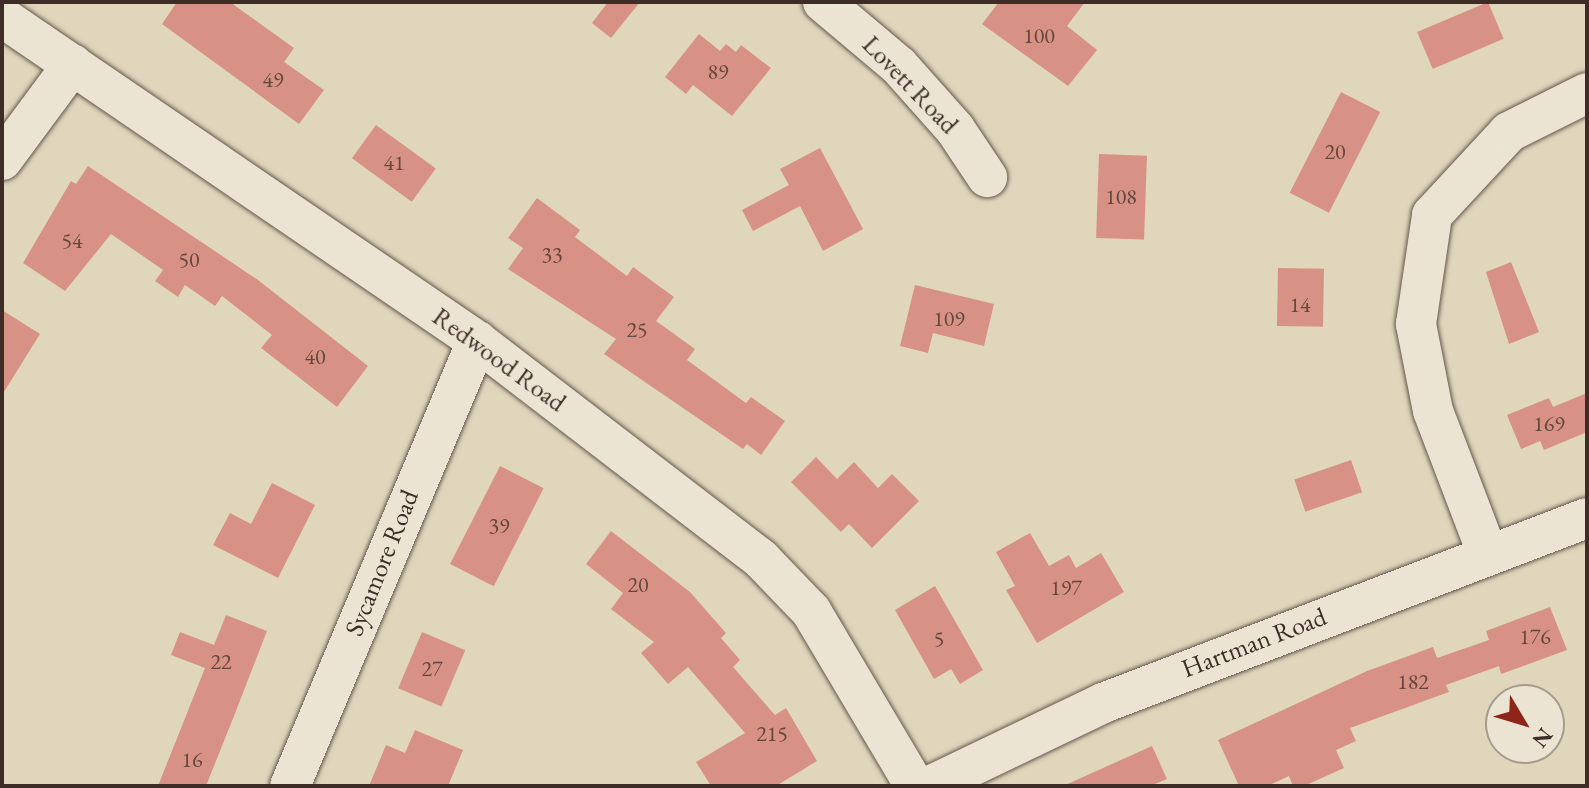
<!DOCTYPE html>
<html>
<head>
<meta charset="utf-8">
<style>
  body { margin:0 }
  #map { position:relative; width:1589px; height:788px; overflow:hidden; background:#e0d6bc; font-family:"EB Garamond",serif }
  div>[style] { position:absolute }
  .building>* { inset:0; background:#d89285; transform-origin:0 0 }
  .roads { filter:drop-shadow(0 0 2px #66574c) drop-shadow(0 0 2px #66574c) }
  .minor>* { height:40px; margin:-20px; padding:0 20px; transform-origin:20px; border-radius:20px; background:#ebe4d3 }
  span { translate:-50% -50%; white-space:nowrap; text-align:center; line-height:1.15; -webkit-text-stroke:6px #ebe4d3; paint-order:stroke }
  .number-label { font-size:22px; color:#64463e }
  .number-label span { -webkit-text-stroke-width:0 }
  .street-label { font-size:26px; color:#3e2d26 }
  .frame { position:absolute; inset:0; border:4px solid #3e2d26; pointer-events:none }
  .north { position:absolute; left:1485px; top:684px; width:80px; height:80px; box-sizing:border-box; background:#ebe4d3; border:2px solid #a69b8e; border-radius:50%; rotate:128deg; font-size:22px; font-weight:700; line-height:32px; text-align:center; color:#3e2d26 }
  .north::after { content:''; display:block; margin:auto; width:28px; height:36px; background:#8f2418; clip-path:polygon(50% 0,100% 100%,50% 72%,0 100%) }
</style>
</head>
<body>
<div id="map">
  <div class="building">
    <i style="clip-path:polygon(177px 2px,230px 2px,294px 48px,284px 62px,324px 90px,299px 124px,162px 24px)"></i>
    <i style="clip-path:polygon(608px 2px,640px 2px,611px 38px,592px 23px)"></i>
    <i style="clip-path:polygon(999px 2px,1085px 2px,1067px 26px,1097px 50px,1068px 86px,982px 24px)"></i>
    <i style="left:1488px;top:2px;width:40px;height:77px;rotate:67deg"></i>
    <i style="clip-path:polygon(699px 34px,720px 51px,726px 44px,736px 52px,741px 45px,771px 68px,732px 116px,693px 85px,686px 94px,665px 77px)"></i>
    <i style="left:1341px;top:92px;width:44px;height:113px;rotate:27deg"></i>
    <i style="left:376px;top:125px;width:74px;height:41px;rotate:36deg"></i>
    <i style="clip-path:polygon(820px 148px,863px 229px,823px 251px,800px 206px,753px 231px,742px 210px,789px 185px,780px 169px)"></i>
    <i style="left:1099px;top:154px;width:48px;height:84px;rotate:2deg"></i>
    <i style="clip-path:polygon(88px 166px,258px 280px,368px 366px,337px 407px,261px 348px,272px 335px,222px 296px,215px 306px,185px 285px,178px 297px,155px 281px,163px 270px,111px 234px,65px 291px,23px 263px,71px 181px,76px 184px)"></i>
    <i style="clip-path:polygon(537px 198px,580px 230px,575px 237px,627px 276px,633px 267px,674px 297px,656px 321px,695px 349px,687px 360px,746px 403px,751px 397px,785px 421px,761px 455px,747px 444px,743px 449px,604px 354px,616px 339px,508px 269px,523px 248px,508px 238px)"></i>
    <i style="clip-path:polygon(1511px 262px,1539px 332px,1509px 344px,1486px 272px)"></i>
    <i style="left:1278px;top:268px;width:46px;height:58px;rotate:1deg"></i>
    <i style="clip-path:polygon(915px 285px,994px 304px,984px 346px,933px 333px,928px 353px,900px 346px)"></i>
    <i style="clip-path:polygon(2px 310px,40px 334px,2px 395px)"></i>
    <i style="clip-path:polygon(1587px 393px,1587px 432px,1544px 450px,1540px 441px,1521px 449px,1507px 415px,1549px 398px,1553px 407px)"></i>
    <i style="clip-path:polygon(816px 457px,837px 479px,854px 462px,878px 488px,892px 474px,919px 501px,872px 548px,849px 524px,841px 532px,791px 482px)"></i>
    <i style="left:1351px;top:460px;width:34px;height:60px;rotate:71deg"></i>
    <i style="left:500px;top:466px;width:49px;height:110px;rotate:27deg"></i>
    <i style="clip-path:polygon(272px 483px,315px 505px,278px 578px,213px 545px,230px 513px,251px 524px)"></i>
    <i style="clip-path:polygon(611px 531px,690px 592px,726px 633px,721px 638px,740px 660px,733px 667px,775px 715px,786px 708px,817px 761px,776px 786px,711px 786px,696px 762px,745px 733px,688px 667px,668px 684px,641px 653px,654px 642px,611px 609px,623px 593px,586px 564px)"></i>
    <i style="clip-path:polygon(1030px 533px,1049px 566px,1069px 555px,1076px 568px,1101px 553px,1124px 592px,1037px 643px,1006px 590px,1015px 586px,996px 552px)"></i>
    <i style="clip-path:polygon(935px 586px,983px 670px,960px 684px,951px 669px,934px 679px,895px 610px)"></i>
    <i style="clip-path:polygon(1550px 607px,1567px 650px,1501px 674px,1499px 666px,1446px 685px,1449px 692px,1350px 728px,1356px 741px,1336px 750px,1344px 768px,1304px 786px,1293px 786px,1289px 776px,1267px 786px,1239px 786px,1218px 740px,1367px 671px,1433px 647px,1437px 658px,1489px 640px,1486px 631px)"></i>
    <i style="clip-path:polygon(226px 615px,267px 631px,234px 716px,206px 786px,158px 786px,205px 668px,171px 655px,180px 632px,214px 645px)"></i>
    <i style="left:422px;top:632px;width:47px;height:61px;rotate:23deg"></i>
    <i style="clip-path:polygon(415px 730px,463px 750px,448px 786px,369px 786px,386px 745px,405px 753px)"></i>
    <i style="clip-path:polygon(1152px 746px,1167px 779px,1150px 786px,1063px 786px)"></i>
  </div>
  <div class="roads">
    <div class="minor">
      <i style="left:823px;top:2px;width:99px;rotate:40.1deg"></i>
      <i style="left:899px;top:66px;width:84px;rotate:48.4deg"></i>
      <i style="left:955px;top:129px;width:58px;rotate:56.3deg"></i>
      <i style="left:2px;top:17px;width:575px;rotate:34.3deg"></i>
      <i style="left:477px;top:341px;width:358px;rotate:37.5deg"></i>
      <i style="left:761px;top:559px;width:72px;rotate:46.1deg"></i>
      <i style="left:811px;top:611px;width:204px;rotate:59.3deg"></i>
      <i style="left:2px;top:160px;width:119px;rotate:-53.5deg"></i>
      <i style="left:1488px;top:555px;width:154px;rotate:-110.9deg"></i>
      <i style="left:1433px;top:411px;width:89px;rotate:-101.1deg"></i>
      <i style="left:1416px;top:324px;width:110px;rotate:-81.6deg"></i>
      <i style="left:1432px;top:215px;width:113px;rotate:-47.1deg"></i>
      <i style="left:1509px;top:132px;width:87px;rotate:-26.6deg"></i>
      <i style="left:290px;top:786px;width:483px;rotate:-67.2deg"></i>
      <i style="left:930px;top:786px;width:192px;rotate:-25.6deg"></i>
      <i style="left:1103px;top:703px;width:518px;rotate:-20.92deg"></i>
    </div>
  </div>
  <div class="number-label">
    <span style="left:1039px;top:36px">100</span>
    <span style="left:718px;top:72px">89</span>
    <span style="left:273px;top:80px">49</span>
    <span style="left:1335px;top:152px">20</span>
    <span style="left:394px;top:163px">41</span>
    <span style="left:1121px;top:197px">108</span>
    <span style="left:72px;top:241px">54</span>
    <span style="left:552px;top:255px">33</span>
    <span style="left:189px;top:260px">50</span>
    <span style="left:1300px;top:305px">14</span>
    <span style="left:949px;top:319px">109</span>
    <span style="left:637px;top:330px">25</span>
    <span style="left:315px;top:357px">40</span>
    <span style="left:1549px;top:424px">169</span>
    <span style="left:499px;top:526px">39</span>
    <span style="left:638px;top:585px">20</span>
    <span style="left:1066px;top:588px">197</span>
    <span style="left:1535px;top:637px">176</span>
    <span style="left:939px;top:639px">5</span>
    <span style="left:221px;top:662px">22</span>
    <span style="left:432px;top:669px">27</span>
    <span style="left:1413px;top:682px">182</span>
    <span style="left:772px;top:734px">215</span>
    <span style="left:192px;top:760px">16</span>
  </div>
  <div class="street-label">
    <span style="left:910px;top:85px;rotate:46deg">Lovett Road</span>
    <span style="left:499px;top:360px;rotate:36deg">Redwood Road</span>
    <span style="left:382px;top:563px;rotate:-68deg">Sycamore Road</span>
    <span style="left:1254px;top:643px;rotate:-21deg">Hartman Road</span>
  </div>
  <div class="frame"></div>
  <div class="north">N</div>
</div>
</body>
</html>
